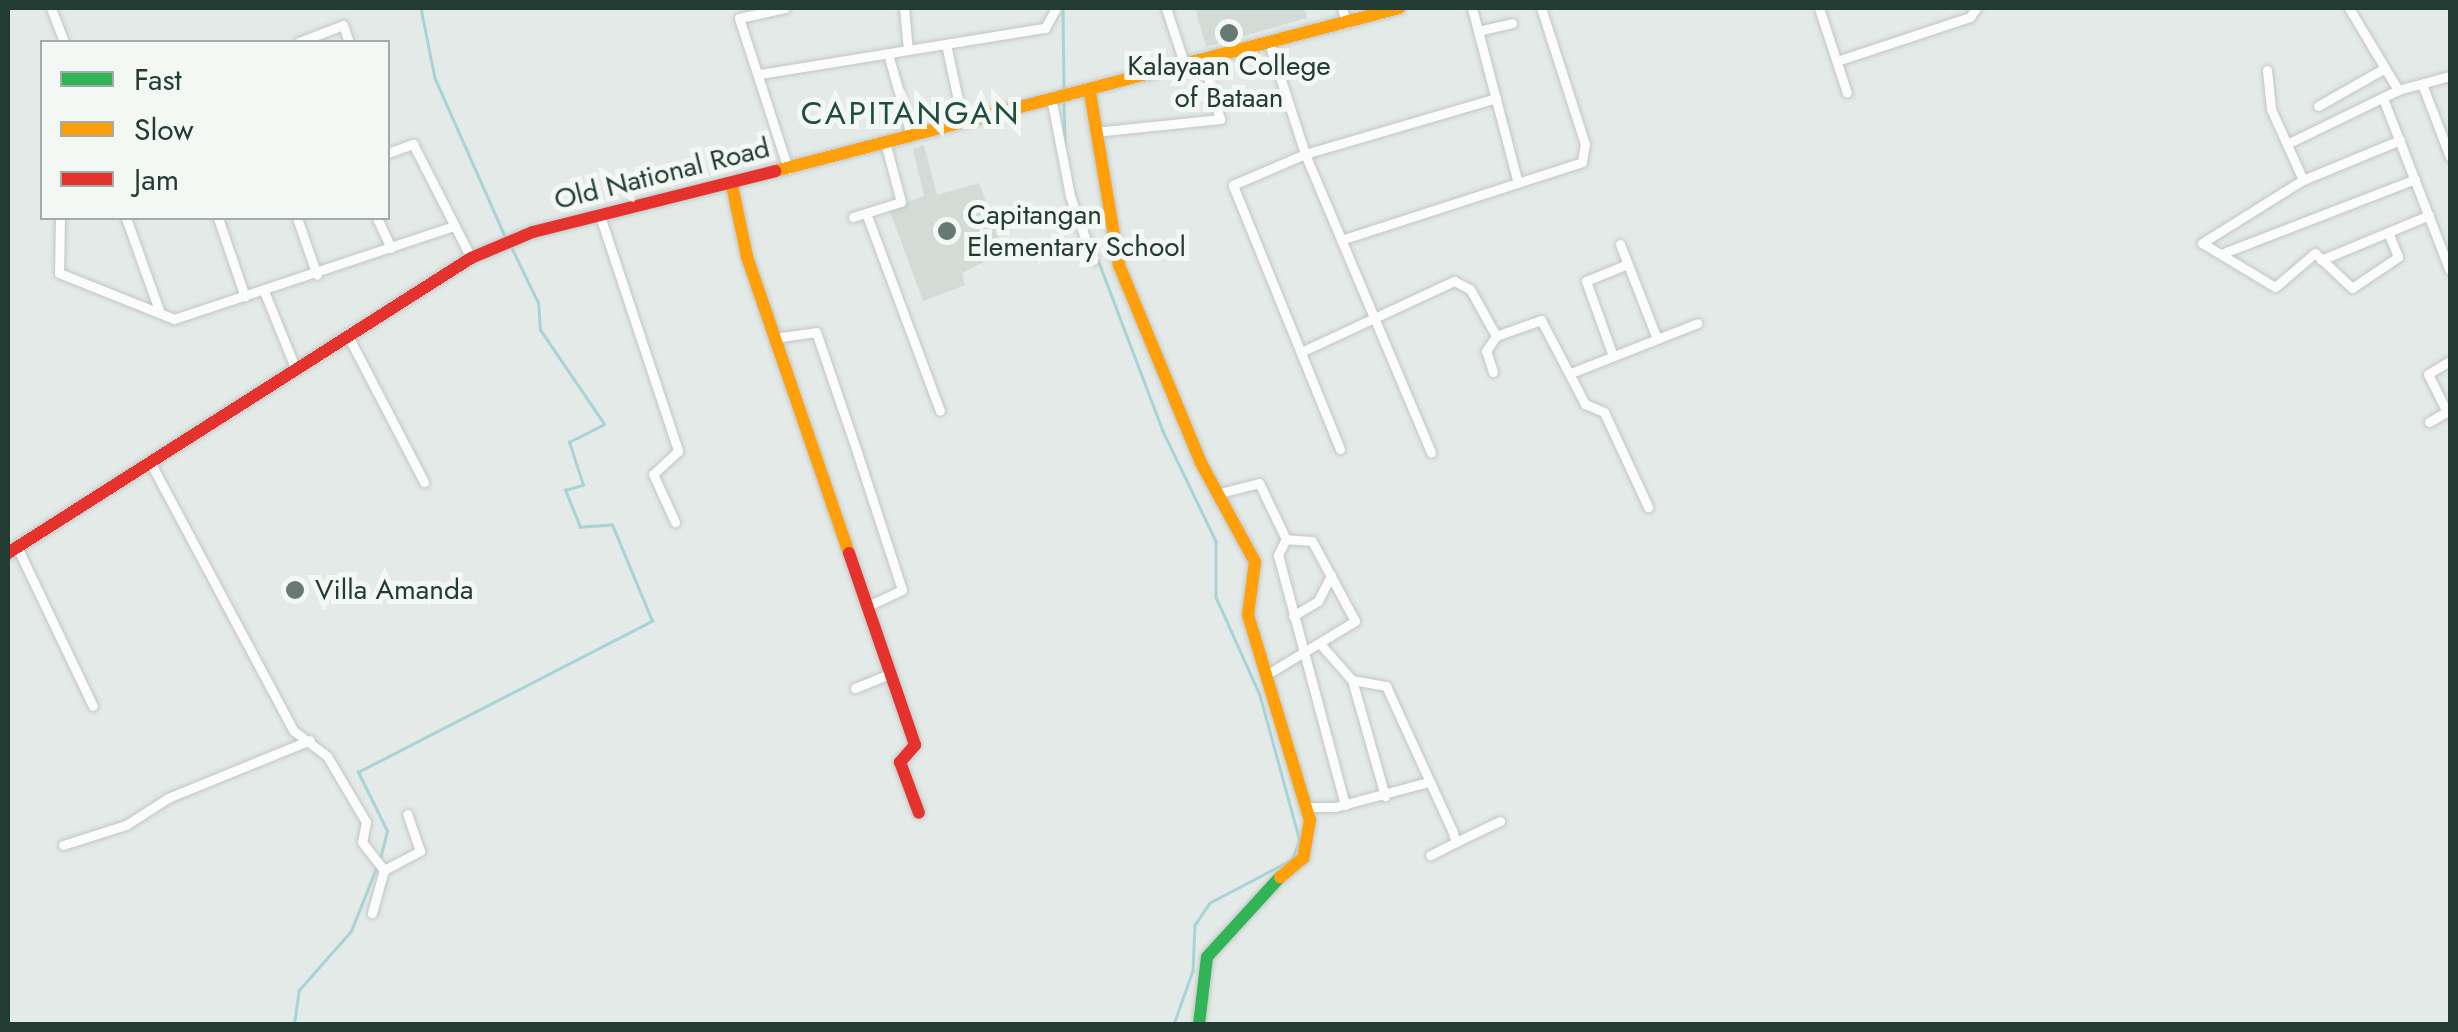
<!DOCTYPE html>
<html>
<head>
<meta charset="utf-8">
<style>
  body { margin:0 }
  #map { position:relative; width:2458px; height:1032px; overflow:hidden; background:#e4eae7; font-family:Jost,sans-serif }
  div>[style] { position:absolute }
  .built>* { inset:0; background:#d3dbd6 }
  .stream>* { height:2.5px; margin:-1.25px; padding:0 1.25px; transform-origin:1.25px; border-radius:1.25px; background:#a7d4d6 }
  .roads { filter:drop-shadow(0 0 2px #c1c7c4) drop-shadow(0 0 2px #c1c7c4) }
  .street>* { height:9px; margin:-4.5px; padding:0 4.5px; transform-origin:4.5px; border-radius:4.5px; background:#fbfcfb }
  .fast>* { height:12px; margin:-6px; padding:0 6px; transform-origin:6px; border-radius:6px; background:#30b455 }
  .slow>* { height:12px; margin:-6px; padding:0 6px; transform-origin:6px; border-radius:6px; background:#ff9f0a }
  .jam>* { height:12px; margin:-6px; padding:0 6px; transform-origin:6px; border-radius:6px; background:#e5322d }
  .dots>* { width:28px; height:28px; translate:-50% -50%; box-sizing:border-box; border:5px solid #f3f8f5; border-radius:50% }
  span { translate:-50% -50%; white-space:nowrap; text-align:center; line-height:1.15; -webkit-text-stroke:10px #f3f8f5; paint-order:stroke }
  .poi-label { font-size:28px; color:#233c33 }
  .left { translate:0 -50%; text-align:left }
  .street-label { font-size:28px; color:#233c33 }
  .quarter-label { font-size:32px; color:#204d3e; letter-spacing:2.5px }
  .frame { position:absolute; inset:0; border:10px solid #233c33; pointer-events:none }
  .legend { position:absolute; left:40px; top:40px; width:350px; height:180px; box-sizing:border-box; background:#f3f8f5; border:2px solid #a0ada7; margin:0; padding:12px 18px; list-style:none; font-size:30px; color:#233c33 }
  .legend li { display:flex; align-items:center; gap:20px; height:50px }
  .legend b { width:50px; border:2px solid #a0ada7 }
</style>
</head>
<body>
<div id="map">
  <div class="built">
    <i style="clip-path:polygon(1195px 8px,1304px 8px,1307px 18px,1206px 47px)"></i>
    <i style="clip-path:polygon(924px 145px,937px 195px,979px 183px,1004px 252px,962px 273px,965px 285px,923px 301px,889px 209px,924px 196px,913px 149px)"></i>
  </div>
  <div class="stream">
    <i style="left:421px;top:8px;width:71px;rotate:78.7deg"></i>
    <i style="left:435px;top:78px;width:175px;rotate:66.1deg"></i>
    <i style="left:1063px;top:8px;width:88px;rotate:89.3deg"></i>
    <i style="left:1064px;top:104px;width:42px;rotate:88.6deg"></i>
    <i style="left:1092px;top:244px;width:200px;rotate:69.2deg"></i>
    <i style="left:1163px;top:431px;width:122px;rotate:64.3deg"></i>
    <i style="left:1216px;top:541px;width:56px;rotate:90deg"></i>
    <i style="left:1216px;top:597px;width:107px;rotate:65.8deg"></i>
    <i style="left:1260px;top:695px;width:151px;rotate:74.7deg"></i>
    <i style="left:1300px;top:841px;width:21px;rotate:113deg"></i>
    <i style="left:1292px;top:860px;width:93px;rotate:152.3deg"></i>
    <i style="left:1210px;top:903px;width:27px;rotate:124deg"></i>
    <i style="left:1195px;top:925px;width:46px;rotate:92.5deg"></i>
    <i style="left:1193px;top:971px;width:56px;rotate:109.7deg"></i>
    <i style="left:380px;top:859px;width:29px;rotate:-76deg"></i>
    <i style="left:387px;top:831px;width:66px;rotate:-116.2deg"></i>
    <i style="left:358px;top:772px;width:331px;rotate:-27.2deg"></i>
    <i style="left:652px;top:621px;width:104px;rotate:-112.6deg"></i>
    <i style="left:612px;top:525px;width:32px;rotate:176deg"></i>
    <i style="left:580px;top:527px;width:40px;rotate:-112deg"></i>
    <i style="left:565px;top:490px;width:19px;rotate:-16deg"></i>
    <i style="left:583px;top:485px;width:45px;rotate:-108deg"></i>
    <i style="left:569px;top:442px;width:39px;rotate:-27deg"></i>
    <i style="left:604px;top:424px;width:114px;rotate:-124.2deg"></i>
    <i style="left:540px;top:330px;width:27px;rotate:-94deg"></i>
    <i style="left:538px;top:303px;width:64px;rotate:-115.8deg"></i>
    <i style="left:294px;top:1024px;width:34px;rotate:-82deg"></i>
    <i style="left:299px;top:990px;width:79px;rotate:-48.6deg"></i>
    <i style="left:351px;top:931px;width:70px;rotate:-68.2deg"></i>
  </div>
  <div class="roads">
    <div class="street">
      <i style="left:51px;top:8px;width:36px;rotate:69deg"></i>
      <i style="left:785px;top:8px;width:47px;rotate:167.7deg"></i>
      <i style="left:739px;top:18px;width:159px;rotate:72deg"></i>
      <i style="left:904px;top:8px;width:42px;rotate:84.6deg"></i>
      <i style="left:1166px;top:8px;width:64px;rotate:71.8deg"></i>
      <i style="left:1342px;top:8px;width:16px;rotate:75deg"></i>
      <i style="left:1472px;top:8px;width:181px;rotate:75.3deg"></i>
      <i style="left:1819px;top:8px;width:89px;rotate:71.8deg"></i>
      <i style="left:2349px;top:8px;width:96px;rotate:59.1deg"></i>
      <i style="left:1478px;top:31px;width:35px;rotate:-13deg"></i>
      <i style="left:299px;top:42px;width:47px;rotate:-21.1deg"></i>
      <i style="left:343px;top:25px;width:18px;rotate:71deg"></i>
      <i style="left:946px;top:44px;width:81px;rotate:77.9deg"></i>
      <i style="left:1270px;top:46px;width:114px;rotate:72deg"></i>
      <i style="left:1305px;top:154px;width:324px;rotate:67.1deg"></i>
      <i style="left:888px;top:54px;width:84px;rotate:74.1deg"></i>
      <i style="left:1837px;top:61px;width:140px;rotate:-18.3deg"></i>
      <i style="left:1970px;top:17px;width:11px;rotate:-56deg"></i>
      <i style="left:2267px;top:70px;width:39px;rotate:84deg"></i>
      <i style="left:2271px;top:109px;width:78px;rotate:65.7deg"></i>
      <i style="left:760px;top:74px;width:289px;rotate:-9.2deg"></i>
      <i style="left:1045px;top:28px;width:23px;rotate:-61deg"></i>
      <i style="left:2422px;top:84px;width:78px;rotate:69deg"></i>
      <i style="left:2384px;top:101px;width:182px;rotate:68.8deg"></i>
      <i style="left:1052px;top:103px;width:95px;rotate:79deg"></i>
      <i style="left:1070px;top:196px;width:68px;rotate:70.2deg"></i>
      <i style="left:2318px;top:106px;width:77px;rotate:-29.6deg"></i>
      <i style="left:1095px;top:132px;width:126px;rotate:-5.9deg"></i>
      <i style="left:1220px;top:119px;width:57px;rotate:-106.2deg"></i>
      <i style="left:2289px;top:143px;width:121px;rotate:-25.9deg"></i>
      <i style="left:2398px;top:90px;width:54px;rotate:-15.1deg"></i>
      <i style="left:388px;top:153px;width:27px;rotate:-20deg"></i>
      <i style="left:413px;top:144px;width:128px;rotate:63deg"></i>
      <i style="left:599px;top:213px;width:251px;rotate:71.6deg"></i>
      <i style="left:678px;top:451px;width:34px;rotate:137deg"></i>
      <i style="left:653px;top:474px;width:53px;rotate:65.4deg"></i>
      <i style="left:866px;top:213px;width:211px;rotate:69.5deg"></i>
      <i style="left:853px;top:217px;width:50px;rotate:-17.4deg"></i>
      <i style="left:901px;top:202px;width:62px;rotate:-104.9deg"></i>
      <i style="left:60px;top:218px;width:55px;rotate:91deg"></i>
      <i style="left:59px;top:273px;width:124px;rotate:21.8deg"></i>
      <i style="left:174px;top:319px;width:294px;rotate:-18.4deg"></i>
      <i style="left:126px;top:218px;width:101px;rotate:70.3deg"></i>
      <i style="left:218px;top:218px;width:83px;rotate:71.1deg"></i>
      <i style="left:297px;top:218px;width:60px;rotate:70.7deg"></i>
      <i style="left:377px;top:218px;width:33px;rotate:65deg"></i>
      <i style="left:2388px;top:232px;width:27px;rotate:68deg"></i>
      <i style="left:2398px;top:257px;width:55px;rotate:146deg"></i>
      <i style="left:2352px;top:288px;width:51px;rotate:-136.6deg"></i>
      <i style="left:2315px;top:253px;width:52px;rotate:139.6deg"></i>
      <i style="left:2275px;top:287px;width:85px;rotate:-148.9deg"></i>
      <i style="left:2202px;top:243px;width:119px;rotate:-32deg"></i>
      <i style="left:2303px;top:180px;width:105px;rotate:-22.4deg"></i>
      <i style="left:1341px;top:240px;width:253px;rotate:-17.9deg"></i>
      <i style="left:1582px;top:162px;width:18px;rotate:-81deg"></i>
      <i style="left:1585px;top:144px;width:143px;rotate:-107.9deg"></i>
      <i style="left:1620px;top:244px;width:102px;rotate:68.7deg"></i>
      <i style="left:2221px;top:254px;width:208px;rotate:-21.1deg"></i>
      <i style="left:2321px;top:260px;width:117px;rotate:-22.6deg"></i>
      <i style="left:264px;top:291px;width:80px;rotate:67.9deg"></i>
      <i style="left:347px;top:334px;width:167px;rotate:62.5deg"></i>
      <i style="left:774px;top:338px;width:42px;rotate:-8.1deg"></i>
      <i style="left:816px;top:332px;width:127px;rotate:71.1deg"></i>
      <i style="left:857px;top:452px;width:145px;rotate:71.9deg"></i>
      <i style="left:902px;top:590px;width:38px;rotate:155deg"></i>
      <i style="left:1301px;top:352px;width:169px;rotate:-24.9deg"></i>
      <i style="left:1454px;top:281px;width:18px;rotate:27deg"></i>
      <i style="left:1470px;top:289px;width:54px;rotate:61deg"></i>
      <i style="left:1496px;top:336px;width:48px;rotate:-19.6deg"></i>
      <i style="left:1541px;top:320px;width:95px;rotate:62.4deg"></i>
      <i style="left:1585px;top:404px;width:21px;rotate:23deg"></i>
      <i style="left:1604px;top:412px;width:105px;rotate:65.1deg"></i>
      <i style="left:1613px;top:356px;width:80px;rotate:-109.8deg"></i>
      <i style="left:1586px;top:281px;width:42px;rotate:-22.3deg"></i>
      <i style="left:1493px;top:372px;width:22px;rotate:-108deg"></i>
      <i style="left:1486px;top:351px;width:18px;rotate:-56deg"></i>
      <i style="left:1571px;top:373px;width:136px;rotate:-21.5deg"></i>
      <i style="left:2447px;top:412px;width:42px;rotate:-116.6deg"></i>
      <i style="left:2428px;top:374px;width:26px;rotate:-31deg"></i>
      <i style="left:2429px;top:422px;width:22px;rotate:-30deg"></i>
      <i style="left:1340px;top:449px;width:285px;rotate:-112.1deg"></i>
      <i style="left:1233px;top:185px;width:78px;rotate:-23.3deg"></i>
      <i style="left:1305px;top:154px;width:199px;rotate:-16.3deg"></i>
      <i style="left:149px;top:460px;width:307px;rotate:61.9deg"></i>
      <i style="left:294px;top:731px;width:41px;rotate:37.1deg"></i>
      <i style="left:327px;top:756px;width:77px;rotate:59.4deg"></i>
      <i style="left:366px;top:822px;width:20px;rotate:101deg"></i>
      <i style="left:362px;top:842px;width:36px;rotate:52deg"></i>
      <i style="left:384px;top:870px;width:45px;rotate:105.6deg"></i>
      <i style="left:1220px;top:493px;width:40px;rotate:-14.4deg"></i>
      <i style="left:1259px;top:483px;width:62px;rotate:64.3deg"></i>
      <i style="left:1286px;top:539px;width:18px;rotate:117deg"></i>
      <i style="left:1278px;top:555px;width:259px;rotate:75deg"></i>
      <i style="left:17px;top:547px;width:176px;rotate:64.5deg"></i>
      <i style="left:1293px;top:616px;width:29px;rotate:-31deg"></i>
      <i style="left:1318px;top:601px;width:29px;rotate:-63deg"></i>
      <i style="left:1322px;top:646px;width:45px;rotate:48.6deg"></i>
      <i style="left:1352px;top:680px;width:121px;rotate:74.1deg"></i>
      <i style="left:1266px;top:675px;width:104px;rotate:-31.2deg"></i>
      <i style="left:1355px;top:621px;width:91px;rotate:-118.3deg"></i>
      <i style="left:1312px;top:541px;width:26px;rotate:-176deg"></i>
      <i style="left:1352px;top:680px;width:35px;rotate:10deg"></i>
      <i style="left:1386px;top:686px;width:158px;rotate:65.4deg"></i>
      <i style="left:1452px;top:830px;width:13px;rotate:72deg"></i>
      <i style="left:1456px;top:842px;width:29px;rotate:153deg"></i>
      <i style="left:855px;top:688px;width:38px;rotate:-22deg"></i>
      <i style="left:1306px;top:807px;width:29px"></i>
      <i style="left:1335px;top:807px;width:96px;rotate:-15deg"></i>
      <i style="left:1456px;top:842px;width:49px;rotate:-25.5deg"></i>
      <i style="left:63px;top:845px;width:66px;rotate:-17.6deg"></i>
      <i style="left:126px;top:825px;width:50px;rotate:-32.7deg"></i>
      <i style="left:168px;top:798px;width:153px;rotate:-22.2deg"></i>
      <i style="left:384px;top:870px;width:41px;rotate:-27.8deg"></i>
      <i style="left:420px;top:851px;width:39px;rotate:-109deg"></i>
    </div>
    <div class="fast">
      <i style="left:1199px;top:1024px;width:67px;rotate:-83.2deg"></i>
      <i style="left:1207px;top:957px;width:108px;rotate:-47.6deg"></i>
    </div>
    <div class="slow">
      <i style="left:1090px;top:93px;width:174px;rotate:80.4deg"></i>
      <i style="left:1119px;top:265px;width:214px;rotate:67.5deg"></i>
      <i style="left:1201px;top:463px;width:113px;rotate:61.4deg"></i>
      <i style="left:1255px;top:562px;width:53px;rotate:97.5deg"></i>
      <i style="left:1248px;top:615px;width:214px;rotate:73.2deg"></i>
      <i style="left:1310px;top:820px;width:39px;rotate:100deg"></i>
      <i style="left:1303px;top:858px;width:30px;rotate:140deg"></i>
      <i style="left:775px;top:171px;width:645px;rotate:-14.64deg"></i>
      <i style="left:732px;top:185px;width:74px;rotate:78.2deg"></i>
      <i style="left:747px;top:257px;width:313px;rotate:71deg"></i>
    </div>
    <div class="jam">
      <i style="left:8px;top:553px;width:549px;rotate:-32.5deg"></i>
      <i style="left:471px;top:258px;width:67px;rotate:-22.8deg"></i>
      <i style="left:533px;top:232px;width:250px;rotate:-14.1deg"></i>
      <i style="left:849px;top:553px;width:203px;rotate:71deg"></i>
      <i style="left:915px;top:745px;width:23px;rotate:131deg"></i>
      <i style="left:900px;top:762px;width:54px;rotate:69.6deg"></i>
    </div>
  </div>
  <div class="dots">
    <i style="left:1229px;top:33px;background:#677972"></i>
    <i style="left:947px;top:231px;background:#677972"></i>
    <i style="left:295px;top:590px;background:#677972"></i>
  </div>
  <div class="poi-label">
    <span style="left:1229px;top:82px">Kalayaan College<br>of Bataan</span>
    <span class="left" style="left:967px;top:231px">Capitangan<br>Elementary School</span>
    <span class="left" style="left:315px;top:590px">Villa Amanda</span>
  </div>
  <div class="street-label">
    <span style="left:662px;top:174px;rotate:-14deg">Old National Road</span>
  </div>
  <div class="quarter-label">
    <span style="left:911px;top:113px">CAPITANGAN</span>
  </div>
  <div class="frame"></div>
  <ul class="legend">
  <li><b style="height:12px;background:#30b455"></b>Fast</li>
  <li><b style="height:12px;background:#ff9f0a"></b>Slow</li>
  <li><b style="height:12px;background:#e5322d"></b>Jam</li>
  </ul>
</div>
</body>
</html>
